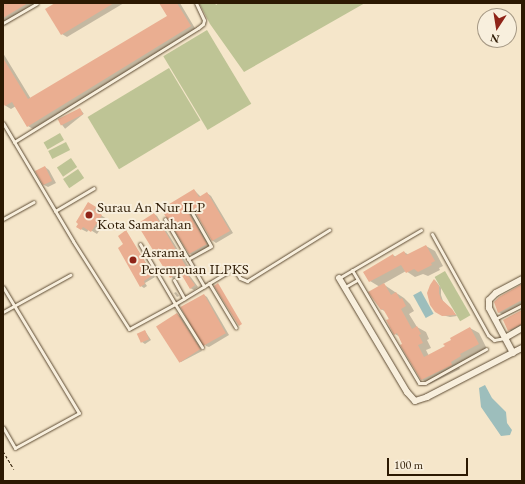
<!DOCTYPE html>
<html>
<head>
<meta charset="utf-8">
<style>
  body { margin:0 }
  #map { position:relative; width:525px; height:484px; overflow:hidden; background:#f5e6ca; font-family:"EB Garamond",serif }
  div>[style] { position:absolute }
  .green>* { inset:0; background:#bec495; transform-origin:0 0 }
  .water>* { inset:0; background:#9dbebc; transform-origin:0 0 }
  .shadow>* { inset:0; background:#0003; transform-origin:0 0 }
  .building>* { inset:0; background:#eaae91; transform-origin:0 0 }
  .path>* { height:1px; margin-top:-0.5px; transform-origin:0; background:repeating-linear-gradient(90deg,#2c1902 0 3px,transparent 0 5px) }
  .roads { filter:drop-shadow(0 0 1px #5e4c34) drop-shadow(0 0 1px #5e4c34) }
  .service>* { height:3px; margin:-1.5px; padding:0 1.5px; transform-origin:1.5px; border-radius:1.5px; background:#f8efdd }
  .minor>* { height:6px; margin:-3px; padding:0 3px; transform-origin:3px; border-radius:3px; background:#f8efdd }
  .dots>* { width:11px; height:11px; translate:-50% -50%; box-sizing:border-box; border:2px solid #f8efdd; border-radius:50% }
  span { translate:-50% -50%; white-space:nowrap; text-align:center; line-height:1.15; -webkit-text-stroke:4px #f8efdd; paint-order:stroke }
  .poi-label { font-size:15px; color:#2c1902 }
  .left { translate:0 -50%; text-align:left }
  .frame { position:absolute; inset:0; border:4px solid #2c1902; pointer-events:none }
  .north { position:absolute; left:477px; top:8px; width:40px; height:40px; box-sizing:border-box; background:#f8efdd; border:1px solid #a69985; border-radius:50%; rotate:192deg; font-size:11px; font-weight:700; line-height:16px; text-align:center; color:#2c1902 }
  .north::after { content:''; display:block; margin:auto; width:14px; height:18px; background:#8f2418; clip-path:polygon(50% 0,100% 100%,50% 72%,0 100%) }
  .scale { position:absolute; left:387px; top:458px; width:81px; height:18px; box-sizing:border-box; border:2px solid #2c1902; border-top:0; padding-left:5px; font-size:12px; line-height:14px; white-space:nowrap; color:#2c1902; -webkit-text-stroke:3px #f8efdd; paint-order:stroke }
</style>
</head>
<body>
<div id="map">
  <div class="green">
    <i style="clip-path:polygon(199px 3px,215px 3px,216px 5px,219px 3px,365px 3px,244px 72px,210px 24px)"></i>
    <i style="left:207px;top:30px;width:86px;height:51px;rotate:59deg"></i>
    <i style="left:169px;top:68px;width:61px;height:95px;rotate:59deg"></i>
    <i style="left:60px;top:133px;width:8px;height:19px;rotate:60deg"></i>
    <i style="left:66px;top:142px;width:9px;height:20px;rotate:63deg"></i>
    <i style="left:71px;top:158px;width:11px;height:17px;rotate:56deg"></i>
    <i style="left:78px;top:169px;width:11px;height:18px;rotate:56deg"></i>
    <i style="left:445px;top:271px;width:51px;height:12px;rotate:60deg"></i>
  </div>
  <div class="water">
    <i style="left:421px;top:291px;width:26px;height:9px;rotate:61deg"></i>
    <i style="clip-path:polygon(485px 385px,492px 398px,506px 412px,507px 423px,512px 430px,510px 435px,501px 436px,481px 407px,479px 388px)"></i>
  </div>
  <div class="shadow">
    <i style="clip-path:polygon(3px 3px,39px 3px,4px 24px)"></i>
    <i style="clip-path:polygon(57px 3px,124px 3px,67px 37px,62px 34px)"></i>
    <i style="clip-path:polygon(160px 3px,180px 3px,196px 30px,33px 129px,28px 126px,16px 106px,11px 109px,6px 106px,3px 101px,3px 53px,31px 99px,168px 17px)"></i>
    <i style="left:80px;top:109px;width:6px;height:24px;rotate:51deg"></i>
    <i style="clip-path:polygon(45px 167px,49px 170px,56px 183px,48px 187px,44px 185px,37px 171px)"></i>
    <i style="clip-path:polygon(194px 190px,201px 197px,207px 193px,211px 196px,233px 233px,216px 243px,213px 241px,195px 211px,193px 210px,192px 215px,210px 247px,194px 256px,190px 254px,163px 209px)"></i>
    <i style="clip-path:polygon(88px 203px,101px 211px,99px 214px,107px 219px,97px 234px,89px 229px,87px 232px,77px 227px)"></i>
    <i style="clip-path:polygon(154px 214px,157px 216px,190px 269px,187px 272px,198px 287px,194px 290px,190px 288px,182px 274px,174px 279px,171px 277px)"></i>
    <i style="clip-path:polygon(126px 232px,155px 277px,145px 283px,147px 286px,144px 288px,141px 286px)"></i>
    <i style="clip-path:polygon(426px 246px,435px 251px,443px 266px,439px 268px,440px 270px,428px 276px,423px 274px,415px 277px,406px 271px,383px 284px,404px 298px,410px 304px,414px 311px,409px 314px,417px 327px,426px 332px,429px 339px,427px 340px,431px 348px,426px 350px,429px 356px,446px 347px,470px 328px,479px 333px,487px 349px,468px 359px,469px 361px,459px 367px,460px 369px,430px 384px,421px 379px,400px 337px,395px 334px,386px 312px,381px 309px,380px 287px,370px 281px,393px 255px,396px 257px,404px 252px,409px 255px)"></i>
    <i style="clip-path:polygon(435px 280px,441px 288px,441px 295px,443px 301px,457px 316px,450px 317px,442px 315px)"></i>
    <i style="clip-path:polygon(522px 285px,522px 306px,504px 315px,498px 312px)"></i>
    <i style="clip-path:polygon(176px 292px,179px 296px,177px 297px,174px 293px)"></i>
    <i style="clip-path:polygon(204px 295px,207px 297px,229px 335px,209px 347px,206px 346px,183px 309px)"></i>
    <i style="clip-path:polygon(522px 311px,522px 330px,515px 333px,509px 330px)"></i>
    <i style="clip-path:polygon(177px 314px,180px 316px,202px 351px,181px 362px,178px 360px)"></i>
    <i style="clip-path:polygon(145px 331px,151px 340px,145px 344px,142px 342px)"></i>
  </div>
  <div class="building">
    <i style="clip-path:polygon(3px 3px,28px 3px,3px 18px)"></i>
    <i style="clip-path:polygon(55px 3px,114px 3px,61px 35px,45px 9px)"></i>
    <i style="clip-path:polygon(159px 3px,177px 3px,191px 26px,27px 127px,12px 102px,5px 106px,3px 103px,3px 58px,28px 99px,167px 16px)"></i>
    <i style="left:80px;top:108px;width:7px;height:25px;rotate:63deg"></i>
    <i style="clip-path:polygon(45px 166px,52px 181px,43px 185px,35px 171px)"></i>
    <i style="clip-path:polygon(194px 189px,199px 197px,207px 192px,230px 231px,212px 241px,194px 210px,189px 209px,188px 212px,207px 244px,189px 254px,161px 209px)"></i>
    <i style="clip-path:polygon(88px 202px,96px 207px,94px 210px,102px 215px,91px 232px,83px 227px,81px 230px,76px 227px,78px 224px,76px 222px)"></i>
    <i style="clip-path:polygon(154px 213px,187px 268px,184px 270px,195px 285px,190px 289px,180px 272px,170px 278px,137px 224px)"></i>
    <i style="clip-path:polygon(126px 230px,153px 275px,144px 281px,145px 284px,140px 287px,118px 248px,123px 244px,118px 236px)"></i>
    <i style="clip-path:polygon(426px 245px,435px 261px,431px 263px,432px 265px,418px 272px,414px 269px,406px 273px,401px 265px,369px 282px,363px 272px,393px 254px,394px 257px,404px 251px,406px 255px)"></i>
    <i style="clip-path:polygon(434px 279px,439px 286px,439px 293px,441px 299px,452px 309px,456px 315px,442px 316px,435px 312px,430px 305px,427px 293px,430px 285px)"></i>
    <i style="clip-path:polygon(218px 283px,242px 324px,239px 326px,214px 286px)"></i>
    <i style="clip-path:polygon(384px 283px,391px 295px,396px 292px,400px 299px,402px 298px,406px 306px,401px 309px,412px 329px,417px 326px,421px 334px,419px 335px,423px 343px,418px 345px,424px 357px,445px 346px,443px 344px,451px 340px,450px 338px,470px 327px,479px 344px,460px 354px,461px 356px,451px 362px,452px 365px,421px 380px,400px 345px,402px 344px,397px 333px,394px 335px,386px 320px,389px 319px,383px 309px,381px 310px,368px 292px)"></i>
    <i style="clip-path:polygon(522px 284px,522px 300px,498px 313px,494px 302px,499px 297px)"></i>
    <i style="left:204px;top:294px;width:45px;height:27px;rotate:61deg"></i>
    <i style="clip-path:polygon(522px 310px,522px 324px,508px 331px,503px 320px)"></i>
    <i style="left:177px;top:313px;width:43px;height:25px;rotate:57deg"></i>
    <i style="left:145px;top:330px;width:10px;height:9px;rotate:66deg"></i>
  </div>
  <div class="path">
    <i style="left:3px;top:451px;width:21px;rotate:59deg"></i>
  </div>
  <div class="roads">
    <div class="service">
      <i style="left:3px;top:23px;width:39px;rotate:-30deg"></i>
      <i style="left:3px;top:123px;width:137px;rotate:59.3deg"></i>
      <i style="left:73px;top:241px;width:104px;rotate:57.5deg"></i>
      <i style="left:129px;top:329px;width:52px;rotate:-28.5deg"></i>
      <i style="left:175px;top:304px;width:51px;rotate:57.9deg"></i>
      <i style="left:14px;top:142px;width:216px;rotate:-31.8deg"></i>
      <i style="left:198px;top:28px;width:6px;rotate:-39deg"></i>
      <i style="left:203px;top:24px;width:4px;rotate:-76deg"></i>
      <i style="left:204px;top:20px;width:19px;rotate:-115deg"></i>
      <i style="left:55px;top:211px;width:45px;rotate:-30.5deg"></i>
      <i style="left:3px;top:219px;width:35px;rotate:-29deg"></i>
      <i style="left:165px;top:219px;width:78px;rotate:59.8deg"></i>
      <i style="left:432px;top:234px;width:115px;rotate:61deg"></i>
      <i style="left:488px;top:335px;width:8px;rotate:40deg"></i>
      <i style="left:494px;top:340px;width:11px;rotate:-10deg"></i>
      <i style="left:140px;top:244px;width:69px;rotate:59.7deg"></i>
      <i style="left:175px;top:304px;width:66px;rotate:-31.3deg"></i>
      <i style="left:231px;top:270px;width:5px;rotate:22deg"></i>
      <i style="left:236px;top:272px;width:7px;rotate:56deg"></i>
      <i style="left:240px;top:278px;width:8px;rotate:23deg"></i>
      <i style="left:247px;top:281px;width:97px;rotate:-31.9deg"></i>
      <i style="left:188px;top:259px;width:26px;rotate:-29deg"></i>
      <i style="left:211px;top:246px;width:40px;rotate:-119.7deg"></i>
      <i style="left:352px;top:270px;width:131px;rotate:59.3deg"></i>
      <i style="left:419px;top:383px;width:6px"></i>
      <i style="left:425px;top:383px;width:70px;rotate:-29.1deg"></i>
      <i style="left:339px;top:278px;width:95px;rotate:-30.3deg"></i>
      <i style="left:174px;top:280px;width:21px;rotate:61deg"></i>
      <i style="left:209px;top:283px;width:52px;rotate:59deg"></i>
      <i style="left:3px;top:287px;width:147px;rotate:58.9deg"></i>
      <i style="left:79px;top:413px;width:73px;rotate:151.3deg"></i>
      <i style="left:15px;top:448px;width:24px;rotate:-120deg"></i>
      <i style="left:345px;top:287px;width:14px;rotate:-30deg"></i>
      <i style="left:3px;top:312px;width:77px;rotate:-28.9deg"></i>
      <i style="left:495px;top:319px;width:30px;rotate:-27deg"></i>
    </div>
    <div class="minor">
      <i style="left:339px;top:278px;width:133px;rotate:59.2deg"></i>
      <i style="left:407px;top:392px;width:12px;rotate:48deg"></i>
      <i style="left:415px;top:401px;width:13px;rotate:-18deg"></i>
      <i style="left:427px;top:397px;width:107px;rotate:-27.3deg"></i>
      <i style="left:505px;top:338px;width:20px;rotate:-30deg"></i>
      <i style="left:513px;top:353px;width:51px;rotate:-118.1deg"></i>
      <i style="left:489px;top:308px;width:8px;rotate:-90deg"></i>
      <i style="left:489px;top:300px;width:10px;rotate:-45deg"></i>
      <i style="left:496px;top:293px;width:30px;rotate:-28deg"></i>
    </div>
  </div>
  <div class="dots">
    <i style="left:89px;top:215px;background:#8f2418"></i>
    <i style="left:133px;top:260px;background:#8f2418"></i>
  </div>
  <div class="poi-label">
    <span class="left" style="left:97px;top:215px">Surau An Nur ILP<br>Kota Samarahan</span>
    <span class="left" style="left:141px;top:260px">Asrama<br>Perempuan ILPKS</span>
  </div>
  <div class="frame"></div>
  <div class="north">N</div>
  <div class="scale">100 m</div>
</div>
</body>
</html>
